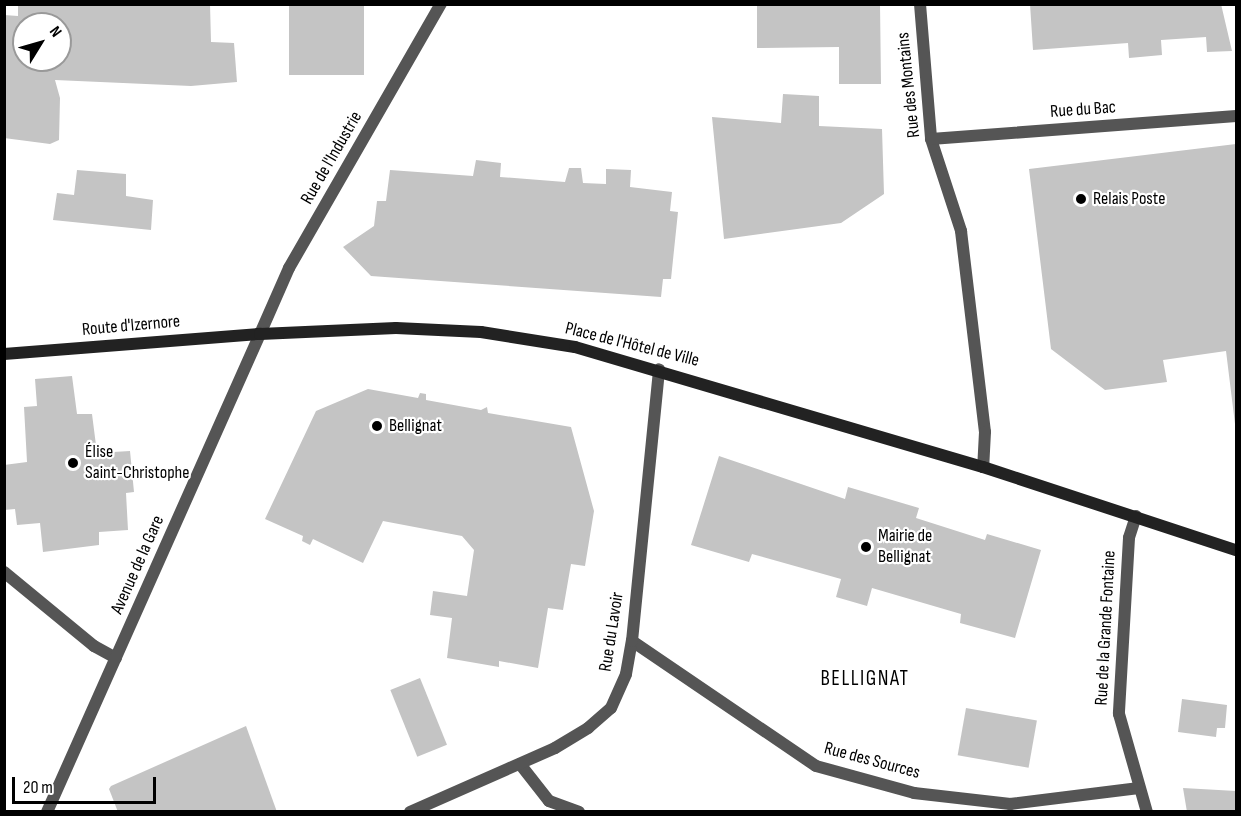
<!DOCTYPE html>
<html>
<head>
<meta charset="utf-8">
<style>
  body { margin:0 }
  #map { position:relative; width:1241px; height:816px; overflow:hidden; background:#fff; font-family:"Sofia Sans Condensed",sans-serif }
  div>[style] { position:absolute }
  .building>* { inset:0; background:#c4c4c4; transform-origin:0 0 }
  .service>* { height:12px; margin:-6px; padding:0 6px; transform-origin:6px; border-radius:6px; background:#555 }
  .minor>* { height:12px; margin:-6px; padding:0 6px; transform-origin:6px; border-radius:6px; background:#555 }
  .tertiary>* { height:12px; margin:-6px; padding:0 6px; transform-origin:6px; border-radius:6px; background:#555 }
  .secondary>* { height:12px; margin:-6px; padding:0 6px; transform-origin:6px; border-radius:6px; background:#222 }
  .dots>* { width:16px; height:16px; translate:-50% -50%; box-sizing:border-box; border:3px solid #fff; border-radius:50% }
  span { translate:-50% -50%; white-space:nowrap; text-align:center; line-height:1.15; -webkit-text-stroke:4.5px #fff; paint-order:stroke }
  .street-label { font-size:18px; color:#000 }
  .poi-label { font-size:18px; color:#000 }
  .left { translate:0 -50%; text-align:left }
  .quarter-label { font-size:21px; color:#000; letter-spacing:1.5px }
  .frame { position:absolute; inset:0; border:6px solid #000; pointer-events:none }
  .north { position:absolute; left:12px; top:12px; width:60px; height:60px; box-sizing:border-box; background:#fff; border:2px solid #999; border-radius:50%; rotate:53deg; font-size:16px; font-weight:700; line-height:24px; text-align:center; color:#000 }
  .north::after { content:''; display:block; margin:auto; width:21px; height:27px; background:#000; clip-path:polygon(50% 0,100% 100%,50% 72%,0 100%) }
  .scale { position:absolute; left:12px; top:777px; width:144px; height:27px; box-sizing:border-box; border:3px solid #000; border-top:0; padding-left:8px; font-size:18px; line-height:21px; white-space:nowrap; color:#000; -webkit-text-stroke:4px #fff; paint-order:stroke }
</style>
</head>
<body>
<div id="map">
  <div class="building">
    <i style="clip-path:polygon(evenodd,18px 4px,210px 4px,211px 42px,234px 43px,237px 82px,191px 86px,55px 80px,60px 98px,59px 140px,50px 144px,4px 138px,4px 15px,18px 16px,18px 4px,24px 24px,60px 24px,60px 60px,24px 60px,24px 24px)"></i>
    <i style="clip-path:polygon(757px 4px,880px 4px,881px 84px,839px 84px,839px 47px,757px 48px)"></i>
    <i style="clip-path:polygon(1030px 4px,1221px 4px,1232px 51px,1207px 52px,1206px 37px,1161px 40px,1162px 55px,1129px 58px,1128px 43px,1033px 50px)"></i>
    <i style="left:289px;top:5px;width:75px;height:70px"></i>
    <i style="clip-path:polygon(783px 94px,819px 96px,819px 126px,882px 129px,884px 194px,841px 223px,724px 239px,712px 117px,781px 123px)"></i>
    <i style="clip-path:polygon(1236px 144px,1236px 424px,1235px 424px,1226px 351px,1163px 360px,1167px 382px,1105px 390px,1051px 349px,1029px 169px)"></i>
    <i style="clip-path:polygon(476px 160px,501px 163px,500px 177px,565px 182px,569px 168px,581px 168px,583px 183px,606px 184px,606px 169px,631px 170px,630px 187px,672px 192px,670px 211px,678px 212px,671px 279px,663px 279px,661px 297px,371px 276px,343px 247px,374px 226px,377px 201px,386px 201px,390px 170px,473px 176px)"></i>
    <i style="clip-path:polygon(77px 170px,126px 174px,126px 196px,153px 200px,151px 230px,53px 220px,57px 193px,74px 195px)"></i>
    <i style="clip-path:polygon(72px 376px,77px 414px,92px 414px,97px 453px,130px 451px,134px 492px,126px 493px,128px 530px,99px 532px,99px 545px,43px 552px,40px 523px,17px 525px,15px 509px,4px 510px,4px 465px,27px 462px,24px 407px,37px 406px,35px 379px)"></i>
    <i style="clip-path:polygon(368px 389px,418px 398px,420px 393px,426px 394px,426px 400px,481px 410px,487px 407px,488px 413px,571px 427px,594px 511px,585px 566px,571px 564px,563px 610px,548px 608px,538px 668px,499px 661px,499px 667px,447px 658px,452px 618px,430px 615px,433px 591px,467px 596px,474px 550px,462px 536px,383px 521px,363px 563px,313px 539px,310px 545px,302px 541px,303px 536px,265px 519px,316px 411px)"></i>
    <i style="clip-path:polygon(719px 456px,845px 499px,848px 487px,919px 508px,916px 518px,985px 540px,987px 534px,1041px 550px,1015px 638px,960px 623px,961px 614px,872px 588px,867px 606px,836px 597px,841px 579px,752px 554px,749px 562px,691px 545px)"></i>
    <i style="left:420px;top:678px;width:72px;height:32px;rotate:68deg"></i>
    <i style="clip-path:polygon(1182px 699px,1227px 705px,1225px 728px,1217px 728px,1216px 737px,1178px 732px)"></i>
    <i style="left:966px;top:708px;width:72px;height:48px;rotate:10deg"></i>
    <i style="clip-path:polygon(246px 726px,277px 812px,118px 812px,109px 789px,111px 786px)"></i>
    <i style="clip-path:polygon(1183px 788px,1236px 791px,1236px 812px,1187px 812px)"></i>
  </div>
  <div class="service">
    <i style="left:520px;top:764px;width:47px;rotate:51.9deg"></i>
    <i style="left:549px;top:801px;width:32px;rotate:20deg"></i>
  </div>
  <div class="minor">
    <i style="left:920px;top:4px;width:135px;rotate:85.3deg"></i>
    <i style="left:931px;top:139px;width:97px;rotate:71.9deg"></i>
    <i style="left:961px;top:231px;width:202px;rotate:83.2deg"></i>
    <i style="left:985px;top:432px;width:35px;rotate:93deg"></i>
    <i style="left:931px;top:139px;width:306px;rotate:-4.3deg"></i>
    <i style="left:260px;top:334px;width:72px;rotate:-66.3deg"></i>
    <i style="left:289px;top:268px;width:305px;rotate:-60.1deg"></i>
    <i style="left:1136px;top:516px;width:23px;rotate:108deg"></i>
    <i style="left:1129px;top:538px;width:176px;rotate:93.3deg"></i>
    <i style="left:1119px;top:714px;width:102px;rotate:74.1deg"></i>
    <i style="left:632px;top:641px;width:222px;rotate:34.2deg"></i>
    <i style="left:816px;top:766px;width:102px;rotate:15.4deg"></i>
    <i style="left:914px;top:793px;width:97px;rotate:6.5deg"></i>
    <i style="left:1010px;top:804px;width:130px;rotate:-7.1deg"></i>
    <i style="left:410px;top:812px;width:158px;rotate:-23.8deg"></i>
    <i style="left:555px;top:748px;width:39px;rotate:-31deg"></i>
    <i style="left:588px;top:728px;width:30px;rotate:-41deg"></i>
    <i style="left:611px;top:708px;width:37px;rotate:-66deg"></i>
    <i style="left:626px;top:674px;width:34px;rotate:-80deg"></i>
    <i style="left:632px;top:641px;width:273px;rotate:-84.3deg"></i>
  </div>
  <div class="tertiary">
    <i style="left:4px;top:572px;width:117px;rotate:39.4deg"></i>
    <i style="left:94px;top:646px;width:25px;rotate:29deg"></i>
    <i style="left:47px;top:812px;width:523px;rotate:-65.98deg"></i>
  </div>
  <div class="secondary">
    <i style="left:4px;top:354px;width:257px;rotate:-4.5deg"></i>
    <i style="left:260px;top:334px;width:136px;rotate:-2.5deg"></i>
    <i style="left:396px;top:328px;width:85px;rotate:2.7deg"></i>
    <i style="left:481px;top:332px;width:95px;rotate:9.1deg"></i>
    <i style="left:575px;top:347px;width:425px;rotate:16.4deg"></i>
    <i style="left:983px;top:467px;width:266px;rotate:18.2deg"></i>
  </div>
  <div class="dots">
    <i style="left:1081px;top:199px;background:#000"></i>
    <i style="left:377px;top:426px;background:#000"></i>
    <i style="left:73px;top:463px;background:#000"></i>
    <i style="left:866px;top:547px;background:#000"></i>
  </div>
  <div class="street-label">
    <span style="left:909px;top:85px;rotate:-96deg">Rue des Montains</span>
    <span style="left:1083px;top:110px;rotate:-4deg">Rue du Bac</span>
    <span style="left:332px;top:158px;rotate:-60deg">Rue de l'Industrie</span>
    <span style="left:131px;top:326px;rotate:-5deg">Route d'Izernore</span>
    <span style="left:632px;top:345px;rotate:14deg">Place de l'Hôtel de Ville</span>
    <span style="left:138px;top:565px;rotate:-66deg">Avenue de la Gare</span>
    <span style="left:1106px;top:628px;rotate:-87deg">Rue de la Grande Fontaine</span>
    <span style="left:612px;top:632px;rotate:-81deg">Rue du Lavoir</span>
    <span style="left:872px;top:761px;rotate:15deg">Rue des Sources</span>
  </div>
  <div class="poi-label">
    <span class="left" style="left:1093px;top:199px">Relais Poste</span>
    <span class="left" style="left:389px;top:426px">Bellignat</span>
    <span class="left" style="left:85px;top:463px">Élise<br>Saint-Christophe</span>
    <span class="left" style="left:878px;top:547px">Mairie de<br>Bellignat</span>
  </div>
  <div class="quarter-label">
    <span style="left:865px;top:679px">BELLIGNAT</span>
  </div>
  <div class="frame"></div>
  <div class="north">N</div>
  <div class="scale">20 m</div>
</div>
</body>
</html>
